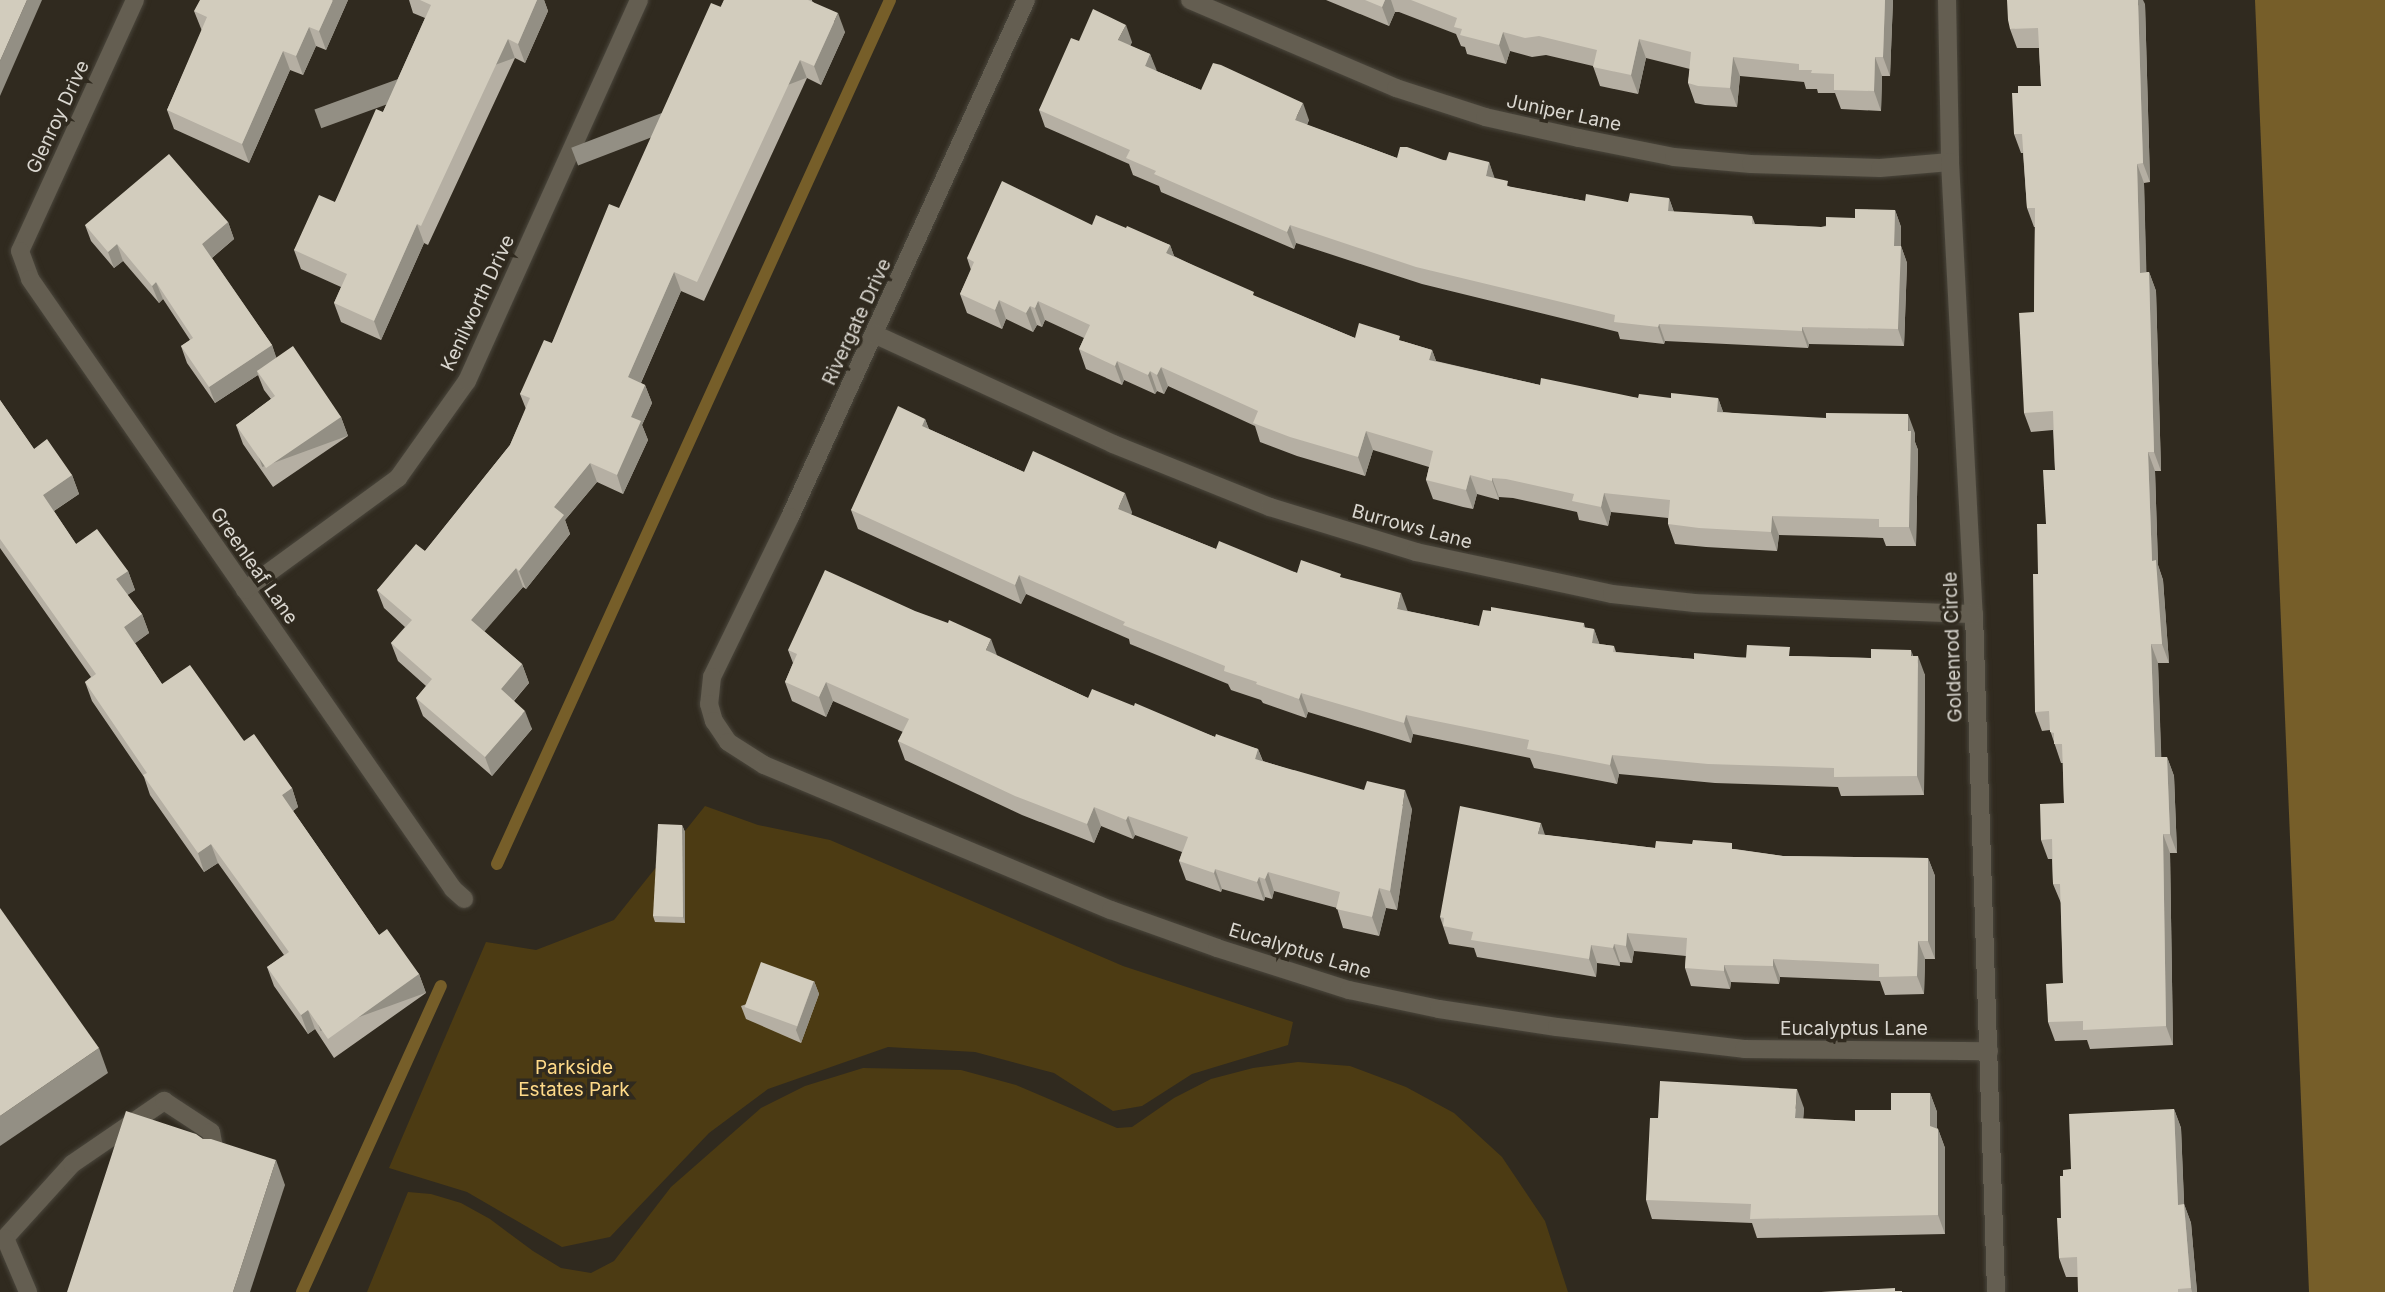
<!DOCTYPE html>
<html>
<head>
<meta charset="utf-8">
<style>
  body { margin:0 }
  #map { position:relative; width:2385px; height:1292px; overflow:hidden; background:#302a1f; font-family:Inter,sans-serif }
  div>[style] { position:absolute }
  .green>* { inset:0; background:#4c3b13 }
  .water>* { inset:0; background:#765e29 }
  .stream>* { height:12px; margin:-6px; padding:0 6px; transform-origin:6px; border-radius:6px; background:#765e29 }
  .roads { filter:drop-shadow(0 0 2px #4a463c) drop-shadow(0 0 2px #4a463c) }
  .minor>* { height:18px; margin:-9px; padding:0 9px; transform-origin:9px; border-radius:9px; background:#645e51 }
  .wall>* { inset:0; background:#b5afa3 }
  .shaded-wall>* { inset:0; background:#938f84; transform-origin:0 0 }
  .building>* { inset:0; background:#d2ccbd; transform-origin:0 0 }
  span { translate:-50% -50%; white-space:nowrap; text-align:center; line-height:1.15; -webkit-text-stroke:7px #302a1f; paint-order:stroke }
  .street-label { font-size:19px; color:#dad7d0 }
  .park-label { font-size:19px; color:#ffda89 }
</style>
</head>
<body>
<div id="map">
  <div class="green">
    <i style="clip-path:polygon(705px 806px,758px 825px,830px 840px,1123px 966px,1293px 1022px,1288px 1045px,1192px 1074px,1142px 1106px,1113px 1111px,1054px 1073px,975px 1052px,888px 1047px,768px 1089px,709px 1133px,610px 1237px,562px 1247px,467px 1192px,389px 1168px,486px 942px,536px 950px,614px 920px)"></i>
    <i style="clip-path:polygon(1298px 1062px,1350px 1066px,1406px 1087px,1454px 1113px,1502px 1157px,1545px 1221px,1568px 1292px,367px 1292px,408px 1192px,431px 1194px,461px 1203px,490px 1219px,533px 1251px,561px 1268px,591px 1273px,614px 1261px,671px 1187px,761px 1108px,805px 1086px,863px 1068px,961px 1070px,1016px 1085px,1117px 1128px,1132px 1127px,1174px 1098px,1211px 1079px,1253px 1068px)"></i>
  </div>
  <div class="water">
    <i style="clip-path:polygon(2255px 0,2385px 0,2385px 1292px,2309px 1292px)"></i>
  </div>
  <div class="stream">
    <i style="left:497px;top:864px;width:949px;rotate:-65.54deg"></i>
    <i style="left:302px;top:1292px;width:336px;rotate:-65.6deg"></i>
  </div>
  <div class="roads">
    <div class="minor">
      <i style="left:135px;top:0;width:276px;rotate:114.6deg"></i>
      <i style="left:20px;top:251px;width:30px;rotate:70deg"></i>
      <i style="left:30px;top:279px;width:742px;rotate:55.26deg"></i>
      <i style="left:453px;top:889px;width:15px;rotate:42deg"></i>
      <i style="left:1026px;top:0;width:568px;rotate:114.54deg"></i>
      <i style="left:790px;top:517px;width:178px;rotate:116deg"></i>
      <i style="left:712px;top:677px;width:27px;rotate:96deg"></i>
      <i style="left:709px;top:704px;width:18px;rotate:74deg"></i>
      <i style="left:714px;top:721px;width:25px;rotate:56deg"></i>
      <i style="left:728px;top:742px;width:43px;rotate:32.6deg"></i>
      <i style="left:764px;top:765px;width:376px;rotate:22.7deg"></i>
      <i style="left:1111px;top:910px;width:113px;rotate:19.7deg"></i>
      <i style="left:1217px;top:948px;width:139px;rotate:17.7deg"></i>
      <i style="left:1349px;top:990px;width:92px;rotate:11.9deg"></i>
      <i style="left:1439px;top:1009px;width:119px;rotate:8.7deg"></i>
      <i style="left:1557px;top:1027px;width:188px;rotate:6.7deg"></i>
      <i style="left:1744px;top:1049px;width:245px;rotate:0.5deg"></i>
      <i style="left:1190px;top:0;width:224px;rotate:23.1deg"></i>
      <i style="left:1396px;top:88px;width:94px;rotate:18deg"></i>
      <i style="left:1485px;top:117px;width:96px;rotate:12.6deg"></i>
      <i style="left:1579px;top:138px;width:97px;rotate:11.3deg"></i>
      <i style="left:1674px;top:157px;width:77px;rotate:5.2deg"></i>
      <i style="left:1751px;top:164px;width:129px;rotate:1.8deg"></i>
      <i style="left:1880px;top:168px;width:70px;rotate:-4.9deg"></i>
      <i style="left:1947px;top:0;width:162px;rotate:88.9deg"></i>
      <i style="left:1950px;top:162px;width:453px;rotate:87deg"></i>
      <i style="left:1974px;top:614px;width:678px;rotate:88.14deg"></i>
      <i style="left:874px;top:334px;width:263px;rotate:24.7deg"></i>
      <i style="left:1113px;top:444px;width:169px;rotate:21.9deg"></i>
      <i style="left:1270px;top:507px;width:153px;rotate:17.1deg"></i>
      <i style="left:1416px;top:552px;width:200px;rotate:12.1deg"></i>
      <i style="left:1612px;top:594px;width:83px;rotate:6.2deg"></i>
      <i style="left:1695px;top:603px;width:279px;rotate:2.3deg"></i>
      <i style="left:245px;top:590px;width:190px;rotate:-36.2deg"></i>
      <i style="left:398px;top:478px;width:119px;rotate:-54.6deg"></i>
      <i style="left:467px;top:381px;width:418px;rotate:-65.7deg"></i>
      <i style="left:5px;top:1238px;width:100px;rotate:-47.8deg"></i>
      <i style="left:72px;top:1164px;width:112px;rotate:-34.4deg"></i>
      <i style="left:164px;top:1101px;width:56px;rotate:33.4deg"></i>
      <i style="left:211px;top:1132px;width:21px;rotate:79deg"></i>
      <i style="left:5px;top:1238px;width:59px;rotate:66.9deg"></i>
    </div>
  </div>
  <div class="wall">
    <i style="clip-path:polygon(348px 0,326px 50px,316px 46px,303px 75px,290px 70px,249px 163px,174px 129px,167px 110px,202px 31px,194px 11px)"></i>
    <i style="clip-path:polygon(409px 0,544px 0,548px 11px,525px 63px,515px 58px,428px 245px,424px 243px,381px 340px,341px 322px,334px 303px,341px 287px,301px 269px,294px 250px,335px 202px,383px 112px,425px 18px,413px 13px)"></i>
    <i style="clip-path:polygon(724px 0,812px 0,812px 1px,845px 32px,821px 85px,807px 78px,704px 301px,681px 291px,641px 383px,645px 385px,652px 403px,642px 425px,648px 440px,623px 494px,597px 482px,565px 520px,570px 534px,526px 589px,523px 587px,484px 631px,522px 664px,529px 683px,514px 701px,532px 729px,492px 776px,423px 716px,416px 698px,426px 686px,398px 661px,391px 643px,405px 627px,384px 608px,377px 590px,425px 551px,510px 445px,526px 409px,520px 394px,552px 343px)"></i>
    <i style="clip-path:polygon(1326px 0,1893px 0,1890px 76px,1882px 76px,1881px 111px,1841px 109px,1835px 93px,1818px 93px,1817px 89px,1806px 89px,1804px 82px,1740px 76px,1737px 107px,1705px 105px,1695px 103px,1688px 83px,1690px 69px,1646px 58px,1638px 94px,1600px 86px,1593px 66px,1546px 55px,1532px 57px,1510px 51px,1506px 64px,1467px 54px,1465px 47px,1461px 46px,1456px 34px,1399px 12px,1395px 12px,1389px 26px)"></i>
    <i style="clip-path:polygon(2145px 4px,2150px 182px,2144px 183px,2146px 272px,2149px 272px,2156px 291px,2161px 471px,2155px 471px,2158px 565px,2163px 580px,2169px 663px,2158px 663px,2161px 757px,2167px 757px,2174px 776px,2177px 853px,2170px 853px,2173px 1045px,2090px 1049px,2087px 1040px,2055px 1041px,2048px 1022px,2063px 983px,2061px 903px,2053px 884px,2052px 859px,2048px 859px,2041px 840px,2064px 803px,2063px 763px,2061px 763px,2050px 730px,2042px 731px,2035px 712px,2038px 574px,2055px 470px,2053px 430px,2031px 432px,2024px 413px,2034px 312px,2035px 227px,2034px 227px,2027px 208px,2023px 153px,2021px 153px,2014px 134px,2018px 93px,2041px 86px,2039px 48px,2017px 48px,2010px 29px)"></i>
    <i style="clip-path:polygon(1079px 41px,1132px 42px,1130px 46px,1150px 54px,1156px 71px,1201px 90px,1309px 120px,1307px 125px,1397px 158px,1489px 162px,1494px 178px,1510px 187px,1585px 201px,1628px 202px,1669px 198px,1674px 212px,1752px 216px,1755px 224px,1821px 227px,1855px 218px,1895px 210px,1901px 227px,1901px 246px,1907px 263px,1904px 346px,1809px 344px,1808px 348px,1665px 341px,1664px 344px,1620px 339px,1618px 332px,1422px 284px,1296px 243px,1294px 249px,1161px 192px,1159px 186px,1133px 175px,1129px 164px,1045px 127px,1039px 110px)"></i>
    <i style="clip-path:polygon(228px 222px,234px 239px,212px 258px,272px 345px,276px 358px,341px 417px,348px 436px,273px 487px,243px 444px,236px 425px,271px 399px,264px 390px,258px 375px,215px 403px,187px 363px,181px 346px,190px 340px,163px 299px,159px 303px,123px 261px,114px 268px,91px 241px,85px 225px)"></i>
    <i style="clip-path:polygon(1092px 225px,1126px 228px,1170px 245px,1174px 256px,1256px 297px,1355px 338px,1402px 341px,1432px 350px,1436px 361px,1540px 385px,1638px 398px,1718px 398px,1723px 412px,1915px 433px,1915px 442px,1918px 450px,1916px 546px,1886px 546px,1883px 538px,1779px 535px,1777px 551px,1706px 547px,1675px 544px,1668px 524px,1668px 518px,1611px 512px,1608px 526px,1579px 520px,1577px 512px,1513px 498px,1499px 497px,1499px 500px,1477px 494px,1473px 509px,1463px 507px,1433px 499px,1426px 480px,1429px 467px,1373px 450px,1365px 476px,1297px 456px,1260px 442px,1255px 426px,1168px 386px,1164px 394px,1157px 391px,1155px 394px,1124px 380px,1122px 385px,1086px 369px,1079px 349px,1084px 338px,1045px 320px,1042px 327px,1037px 325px,1033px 332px,1006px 319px,1002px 329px,967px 313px,960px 294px,971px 270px,967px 258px)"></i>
    <i style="clip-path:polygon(0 400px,34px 449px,72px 475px,79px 494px,54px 511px,76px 544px,128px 571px,135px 590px,127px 595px,142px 614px,149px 633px,135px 643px,162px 684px,244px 741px,292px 788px,298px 807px,293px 811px,379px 935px,419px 974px,426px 993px,334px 1058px,315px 1029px,308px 1034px,274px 986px,267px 967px,284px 955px,218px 863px,204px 872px,150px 795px,144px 777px,92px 701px,85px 682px,91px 677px,0 548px)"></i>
    <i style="clip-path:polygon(925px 419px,929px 429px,1024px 472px,1132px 512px,1131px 515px,1216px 549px,1297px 573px,1343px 578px,1408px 611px,1479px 626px,1584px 623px,1585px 628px,1594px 629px,1599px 644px,1614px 646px,1616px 652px,1694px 659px,1793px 656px,1871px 658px,1913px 656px,1925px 675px,1924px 795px,1841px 796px,1838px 787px,1715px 783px,1619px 774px,1617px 784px,1534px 768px,1530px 758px,1413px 734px,1411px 743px,1308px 712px,1306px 718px,1263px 703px,1261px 700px,1231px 690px,1228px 684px,1130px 644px,1129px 639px,1026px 594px,1021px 604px,858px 529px,851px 510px)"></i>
    <i style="clip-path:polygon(788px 650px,997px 656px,1088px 698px,1134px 706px,1215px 737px,1258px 749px,1263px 761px,1412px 809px,1397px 910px,1386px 908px,1379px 936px,1343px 928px,1337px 908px,1274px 891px,1272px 899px,1265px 897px,1264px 901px,1222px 889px,1221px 892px,1186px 880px,1179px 861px,1182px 852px,1135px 835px,1133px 839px,1101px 826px,1094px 843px,1022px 815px,905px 760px,898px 741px,903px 732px,833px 701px,826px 717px,792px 701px,785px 682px,793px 663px)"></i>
    <i style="clip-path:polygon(682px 825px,685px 832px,685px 923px,655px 922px,653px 916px)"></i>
    <i style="clip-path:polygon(1545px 835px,1655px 848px,1735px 849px,1783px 856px,1928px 858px,1935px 876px,1935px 959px,1925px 959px,1924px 994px,1885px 995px,1880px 981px,1780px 977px,1779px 984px,1731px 982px,1730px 989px,1691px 986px,1685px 968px,1686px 956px,1634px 951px,1632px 963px,1620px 962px,1620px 966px,1597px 963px,1596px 977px,1477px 957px,1474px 948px,1449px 944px,1440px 917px)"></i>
    <i style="clip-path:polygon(814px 981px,819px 994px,801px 1043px,746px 1019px,741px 1006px)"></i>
    <i style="clip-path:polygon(1930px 1093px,1937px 1112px,1937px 1128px,1938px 1129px,1945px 1148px,1945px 1234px,1757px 1238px,1752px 1223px,1652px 1219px,1646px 1200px,1658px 1118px,1804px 1108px,1803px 1119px,1855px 1121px,1891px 1110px)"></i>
    <i style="clip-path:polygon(2174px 1109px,2181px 1128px,2184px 1204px,2191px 1223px,2197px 1292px,2078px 1292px,2078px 1277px,2066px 1277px,2059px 1258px,2061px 1218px,2071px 1169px)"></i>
  </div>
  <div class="shaded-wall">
    <i style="clip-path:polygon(27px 0,42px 0,0 96px,0 61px)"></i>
    <i style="clip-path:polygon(333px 0,348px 0,326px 50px,319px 31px)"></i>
    <i style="clip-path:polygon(537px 0,544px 0,548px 11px,525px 63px,518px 44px)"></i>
    <i style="clip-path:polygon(1385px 0,1391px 0,1395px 12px,1389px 26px,1382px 7px)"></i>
    <i style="clip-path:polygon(1885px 0,1893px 0,1890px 76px,1883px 57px)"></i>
    <i style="clip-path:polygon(2138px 0,2143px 0,2145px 4px,2150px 182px,2143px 163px)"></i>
    <i style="clip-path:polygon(838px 13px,845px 32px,821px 85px,814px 66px)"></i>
    <i style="clip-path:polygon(1126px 25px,1132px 42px,1124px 58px,1118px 40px)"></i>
    <i style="clip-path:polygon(309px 27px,316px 46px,303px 75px,296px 56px)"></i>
    <i style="clip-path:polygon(1503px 32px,1510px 51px,1506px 64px,1499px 45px)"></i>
    <i style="left:508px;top:39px;width:20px;height:206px;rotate:70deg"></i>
    <i style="clip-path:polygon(1639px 39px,1646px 58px,1638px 94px,1631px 75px)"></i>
    <i style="clip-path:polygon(283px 51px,290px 70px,249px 163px,242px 144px)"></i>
    <i style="clip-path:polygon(1150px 54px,1157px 71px,1145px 66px)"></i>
    <i style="clip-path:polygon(1733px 57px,1740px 76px,1737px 107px,1730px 88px)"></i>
    <i style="clip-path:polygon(1875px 57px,1882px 76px,1881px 111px,1874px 91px)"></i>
    <i style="left:800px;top:60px;width:19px;height:245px;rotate:69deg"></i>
    <i style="clip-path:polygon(1303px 103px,1309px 120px,1301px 137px,1295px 120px)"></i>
    <i style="clip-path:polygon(1489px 162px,1495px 179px,1486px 176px)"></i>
    <i style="clip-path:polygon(2137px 164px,2144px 183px,2147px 292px,2140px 273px)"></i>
    <i style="clip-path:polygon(1669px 198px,1675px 216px,1668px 211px)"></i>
    <i style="clip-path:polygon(1895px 210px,1901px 227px,1901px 246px,1907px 263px,1904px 346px,1898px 329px,1894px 246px)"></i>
    <i style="clip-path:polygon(228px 222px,234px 239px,208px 261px,202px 244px)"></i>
    <i style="clip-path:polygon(417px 224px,424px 243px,381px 340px,374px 321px)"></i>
    <i style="clip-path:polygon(1290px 225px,1296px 243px,1294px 249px,1287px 232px)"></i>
    <i style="clip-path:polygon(117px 244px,123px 261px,114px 268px,108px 252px)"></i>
    <i style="clip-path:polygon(1170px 245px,1177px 264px,1166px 253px)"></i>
    <i style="clip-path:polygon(674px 272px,681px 291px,635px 396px,628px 377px)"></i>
    <i style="clip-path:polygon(2149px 272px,2156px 291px,2161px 471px,2154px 452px)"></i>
    <i style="clip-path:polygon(156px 282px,163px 299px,159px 303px,152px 286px)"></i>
    <i style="clip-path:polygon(999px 300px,1006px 319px,1002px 329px,995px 310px)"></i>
    <i style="clip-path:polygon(1038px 301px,1045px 320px,1042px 327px,1035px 308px)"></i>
    <i style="clip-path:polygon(1030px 306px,1037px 325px,1033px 332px,1026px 313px)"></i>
    <i style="clip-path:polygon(1659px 324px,1665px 341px,1664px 344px,1658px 327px)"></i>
    <i style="clip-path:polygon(1802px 327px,1809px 344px,1808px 348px,1802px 331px)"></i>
    <i style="clip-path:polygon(272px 345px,278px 362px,257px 371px,258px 375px,215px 403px,209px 387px)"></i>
    <i style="clip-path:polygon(1432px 350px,1439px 369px,1429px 360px)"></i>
    <i style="clip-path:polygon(1117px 361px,1124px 380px,1122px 385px,1115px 366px)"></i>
    <i style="clip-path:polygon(1161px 367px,1168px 386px,1164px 394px,1157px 375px)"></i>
    <i style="clip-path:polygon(1150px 371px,1157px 391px,1155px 394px,1148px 375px)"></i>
    <i style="clip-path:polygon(645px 385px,652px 403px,642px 425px,648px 440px,623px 494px,617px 475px,631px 417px)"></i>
    <i style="clip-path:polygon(1718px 398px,1725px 417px,1717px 412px)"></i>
    <i style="clip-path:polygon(1908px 414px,1915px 433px,1915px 442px,1918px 450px,1916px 546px,1909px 527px)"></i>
    <i style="left:341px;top:417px;width:20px;height:91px;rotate:70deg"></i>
    <i style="clip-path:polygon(925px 419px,932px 438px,922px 426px)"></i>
    <i style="clip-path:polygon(1366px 431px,1373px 450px,1365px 476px,1358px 457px)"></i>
    <i style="clip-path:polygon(2148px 452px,2155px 471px,2158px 565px,2163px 580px,2169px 663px,2162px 644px,2152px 561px)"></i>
    <i style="clip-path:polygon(590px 463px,597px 482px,565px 520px,570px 534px,526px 589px,519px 571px,554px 507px)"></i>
    <i style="clip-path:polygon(72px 475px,79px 494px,49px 514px,43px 495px)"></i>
    <i style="clip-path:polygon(1470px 475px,1477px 494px,1473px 509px,1466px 490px)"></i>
    <i style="clip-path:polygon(1492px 478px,1499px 497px,1499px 500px,1492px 481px)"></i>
    <i style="clip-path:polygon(1125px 493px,1132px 512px,1125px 528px,1118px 509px)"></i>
    <i style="clip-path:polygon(1604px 493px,1611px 512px,1608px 526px,1601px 507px)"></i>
    <i style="clip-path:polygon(1772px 516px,1779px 535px,1777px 551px,1771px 532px)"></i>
    <i style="clip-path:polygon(516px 568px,523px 587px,478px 639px,471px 620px)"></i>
    <i style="clip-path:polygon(128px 571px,135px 590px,123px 598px,116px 579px)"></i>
    <i style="clip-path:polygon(1019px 575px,1026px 594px,1021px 604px,1015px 585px)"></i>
    <i style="clip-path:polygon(1401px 593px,1408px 612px,1397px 609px)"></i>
    <i style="clip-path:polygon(142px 614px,149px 633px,130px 647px,124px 627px)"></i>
    <i style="clip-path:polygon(1594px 629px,1601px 648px,1592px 643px)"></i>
    <i style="clip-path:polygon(991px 639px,998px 658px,986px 650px)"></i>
    <i style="clip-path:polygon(2151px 644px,2158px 663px,2162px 776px,2155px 757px)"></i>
    <i style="clip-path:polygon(1911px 650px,1918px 669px,1918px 656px,1925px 675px,1924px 795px,1917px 776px)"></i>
    <i style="clip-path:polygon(522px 664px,529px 683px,507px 708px,501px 689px)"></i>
    <i style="clip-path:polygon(826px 682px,833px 701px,826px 717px,819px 697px)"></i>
    <i style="clip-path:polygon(1301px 693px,1308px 712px,1306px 718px,1299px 699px)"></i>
    <i style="clip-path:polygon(525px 711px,532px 729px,492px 776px,485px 757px)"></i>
    <i style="clip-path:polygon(1406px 715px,1413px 734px,1411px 743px,1404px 723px)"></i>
    <i style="clip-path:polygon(1258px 749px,1265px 768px,1255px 759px)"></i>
    <i style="clip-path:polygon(1612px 755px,1619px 774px,1617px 784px,1610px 765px)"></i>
    <i style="clip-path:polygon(2167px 757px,2174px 776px,2177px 853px,2170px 834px)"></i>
    <i style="clip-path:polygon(292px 788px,298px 807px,289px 814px,282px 795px)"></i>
    <i style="clip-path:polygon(1405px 790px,1412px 809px,1397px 910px,1390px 891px)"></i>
    <i style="clip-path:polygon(1094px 807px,1101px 826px,1094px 843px,1087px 824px)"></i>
    <i style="clip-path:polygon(1128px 816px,1135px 835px,1133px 839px,1126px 820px)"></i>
    <i style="clip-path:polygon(1541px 823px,1547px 841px,1538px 834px)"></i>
    <i style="clip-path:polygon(682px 825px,685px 832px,685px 923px,683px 917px)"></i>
    <i style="clip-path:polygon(2163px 834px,2170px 853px,2173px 1045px,2166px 1026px)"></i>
    <i style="clip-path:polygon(211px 844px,218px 863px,204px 872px,198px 853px)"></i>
    <i style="clip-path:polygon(1928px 858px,1935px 876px,1935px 959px,1928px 941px)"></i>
    <i style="clip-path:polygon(1215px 869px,1222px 889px,1221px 892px,1214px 873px)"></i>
    <i style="clip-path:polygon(1268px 872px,1274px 891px,1272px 899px,1265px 879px)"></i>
    <i style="clip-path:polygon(1259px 877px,1265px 897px,1264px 901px,1257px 882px)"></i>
    <i style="clip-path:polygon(1379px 888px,1386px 908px,1379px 936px,1372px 917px)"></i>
    <i style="clip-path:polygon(1627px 933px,1634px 951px,1632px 963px,1626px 946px)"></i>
    <i style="clip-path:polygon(1918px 941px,1925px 959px,1924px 994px,1917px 976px)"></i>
    <i style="clip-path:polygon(1614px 944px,1620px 962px,1620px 966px,1613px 948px)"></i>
    <i style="clip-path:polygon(1591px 945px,1597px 963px,1596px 977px,1589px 959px)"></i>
    <i style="clip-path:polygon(1773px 959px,1780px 977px,1779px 984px,1773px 966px)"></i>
    <i style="clip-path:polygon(1724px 965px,1731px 982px,1730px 989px,1724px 971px)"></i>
    <i style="left:419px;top:974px;width:20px;height:112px;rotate:70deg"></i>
    <i style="clip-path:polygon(814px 981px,819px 994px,801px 1043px,796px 1030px)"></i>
    <i style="clip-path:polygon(308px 1010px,315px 1029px,308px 1034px,301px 1015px)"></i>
    <i style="clip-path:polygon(99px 1048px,108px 1073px,0 1146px,0 1116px)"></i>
    <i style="clip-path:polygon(1797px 1089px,1804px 1108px,1802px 1138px,1795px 1118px)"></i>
    <i style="clip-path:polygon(1930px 1093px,1937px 1112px,1937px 1145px,1930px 1126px)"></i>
    <i style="clip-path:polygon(2174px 1109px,2181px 1128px,2185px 1224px,2178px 1205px)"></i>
    <i style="clip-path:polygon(1938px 1129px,1945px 1148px,1945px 1234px,1938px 1215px)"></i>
    <i style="clip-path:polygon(276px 1160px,285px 1185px,250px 1292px,233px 1292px)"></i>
    <i style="clip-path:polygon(2184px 1204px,2191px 1223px,2197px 1292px,2192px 1292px,2191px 1288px)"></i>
  </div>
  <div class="building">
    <i style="clip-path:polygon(0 0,27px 0,0 61px)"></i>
    <i style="clip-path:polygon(200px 0,333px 0,319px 31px,309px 27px,296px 56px,283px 51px,242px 144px,167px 110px,207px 17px,194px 11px)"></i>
    <i style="clip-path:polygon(420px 0,537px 0,518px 44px,508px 39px,421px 226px,417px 224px,374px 321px,334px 303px,347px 274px,294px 250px,319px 195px,335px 202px,376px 109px,383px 112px,431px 5px)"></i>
    <i style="clip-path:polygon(724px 0,808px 0,838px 13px,814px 66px,800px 60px,697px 282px,674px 272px,628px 377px,645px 385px,631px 417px,641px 421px,617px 475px,590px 463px,554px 507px,564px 515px,519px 571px,516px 568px,471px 620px,522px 664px,501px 689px,525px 711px,485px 757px,416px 698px,432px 679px,391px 643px,412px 620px,377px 590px,416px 544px,425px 551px,510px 445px,530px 398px,520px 394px,544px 340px,552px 343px,609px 204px,619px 208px,711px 3px,721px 7px)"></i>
    <i style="clip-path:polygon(1365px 0,1385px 0,1382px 7px)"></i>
    <i style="clip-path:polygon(1411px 0,1885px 0,1883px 57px,1875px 57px,1874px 91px,1834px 90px,1834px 74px,1811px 73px,1812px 70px,1799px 70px,1799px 64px,1733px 57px,1730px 88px,1698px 86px,1688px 83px,1691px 52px,1639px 39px,1631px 75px,1593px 67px,1597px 50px,1539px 36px,1525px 38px,1503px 32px,1499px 45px,1460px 35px,1462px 29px,1454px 27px,1457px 18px)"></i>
    <i style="clip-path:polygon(2007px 0,2138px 0,2143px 163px,2137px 164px,2140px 273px,2149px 272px,2154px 452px,2148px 452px,2152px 561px,2156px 560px,2162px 644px,2151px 644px,2155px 757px,2167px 757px,2170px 834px,2163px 834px,2166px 1026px,2083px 1030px,2083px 1021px,2048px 1022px,2046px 984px,2063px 983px,2060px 884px,2053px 884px,2052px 839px,2041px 840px,2040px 804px,2064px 803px,2062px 744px,2054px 744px,2054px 733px,2050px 732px,2049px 711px,2035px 712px,2033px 574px,2038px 574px,2037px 524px,2046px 524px,2043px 470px,2055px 470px,2053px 411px,2024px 413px,2019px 313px,2034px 312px,2035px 208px,2027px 208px,2022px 134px,2014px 134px,2012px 93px,2018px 93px,2018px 86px,2041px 86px,2038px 28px,2010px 29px,2008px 20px)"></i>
    <i style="clip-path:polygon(1093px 9px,1126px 25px,1118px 40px,1150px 54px,1145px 66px,1201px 90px,1213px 63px,1221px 65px,1303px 103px,1295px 120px,1397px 158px,1400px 147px,1407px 147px,1446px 161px,1449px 152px,1489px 162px,1486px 176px,1508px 181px,1507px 186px,1585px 201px,1586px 194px,1628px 202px,1630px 193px,1669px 198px,1668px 211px,1752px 216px,1752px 224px,1821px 227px,1826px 227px,1826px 217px,1855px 218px,1855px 209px,1895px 210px,1894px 246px,1901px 246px,1898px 329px,1802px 327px,1802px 331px,1659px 324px,1658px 327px,1614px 322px,1615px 315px,1416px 267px,1290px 225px,1287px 232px,1154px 174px,1156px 171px,1126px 158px,1130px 150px,1039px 110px,1071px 38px,1079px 41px)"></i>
    <i style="clip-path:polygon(169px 154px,228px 222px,202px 244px,272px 345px,209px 387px,181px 346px,193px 338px,156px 282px,152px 286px,117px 244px,108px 252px,85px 225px)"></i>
    <i style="clip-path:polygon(1002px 181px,1092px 225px,1096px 215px,1126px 228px,1127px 226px,1170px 245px,1166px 253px,1254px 292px,1253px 295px,1355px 338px,1359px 323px,1400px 336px,1399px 340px,1432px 350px,1429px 360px,1540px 385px,1541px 378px,1638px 398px,1639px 394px,1671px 398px,1671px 393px,1718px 398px,1717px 412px,1826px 418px,1826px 413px,1908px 414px,1908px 431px,1911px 431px,1909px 527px,1879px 527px,1879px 519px,1772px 516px,1771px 532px,1699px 528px,1668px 524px,1670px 500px,1604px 493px,1601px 507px,1572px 501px,1574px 494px,1506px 479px,1492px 478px,1492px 481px,1470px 475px,1466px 490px,1426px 480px,1433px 451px,1366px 431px,1358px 457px,1290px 437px,1253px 423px,1258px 411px,1161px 367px,1157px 375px,1150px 371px,1148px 375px,1117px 361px,1115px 366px,1079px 349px,1090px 325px,1038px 301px,1035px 308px,1030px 306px,1026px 313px,999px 300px,995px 310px,960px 294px,974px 262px,967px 258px)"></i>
    <i style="clip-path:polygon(293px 346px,341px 417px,266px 468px,236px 425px,275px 396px,257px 371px)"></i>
    <i style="clip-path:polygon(0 400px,34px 449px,47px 439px,72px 475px,43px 495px,76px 544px,97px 529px,128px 571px,116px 579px,142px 614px,124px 627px,162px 684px,190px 665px,244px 741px,254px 734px,292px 788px,282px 795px,379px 935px,387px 929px,419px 974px,328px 1039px,308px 1010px,301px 1015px,267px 967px,289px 952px,211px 844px,198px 853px,143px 775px,147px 773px,85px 682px,96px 674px,0 539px)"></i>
    <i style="clip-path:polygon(898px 406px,925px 419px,922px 426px,1024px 472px,1033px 451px,1125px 493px,1118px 509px,1216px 549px,1219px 541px,1297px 573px,1301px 560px,1341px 574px,1340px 577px,1401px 593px,1397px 609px,1479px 626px,1483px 610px,1491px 611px,1491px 607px,1584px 623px,1583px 627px,1594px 629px,1592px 643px,1614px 646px,1613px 652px,1694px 659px,1694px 653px,1746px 658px,1747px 645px,1790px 647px,1789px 656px,1871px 658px,1871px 649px,1911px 650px,1911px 656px,1918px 656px,1917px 776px,1834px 777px,1834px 768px,1708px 764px,1612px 755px,1610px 765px,1527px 749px,1529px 740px,1406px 715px,1404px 723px,1301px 693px,1299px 699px,1256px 684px,1257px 682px,1224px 671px,1225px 666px,1123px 625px,1125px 622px,1019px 575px,1015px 585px,851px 510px)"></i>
    <i style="clip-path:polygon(825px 570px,915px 611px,948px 623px,949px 620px,991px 639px,986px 650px,1088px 698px,1092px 689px,1134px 706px,1135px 703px,1215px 737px,1216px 734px,1258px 749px,1255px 759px,1364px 790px,1367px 781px,1405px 790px,1390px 891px,1379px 888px,1372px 917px,1336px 909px,1340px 892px,1268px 872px,1265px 879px,1259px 877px,1257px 882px,1215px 869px,1214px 873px,1179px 861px,1188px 837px,1128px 816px,1126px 820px,1094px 807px,1087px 824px,1015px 796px,898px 741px,909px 719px,826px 682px,819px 697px,785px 682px,797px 654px,788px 650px)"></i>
    <i style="clip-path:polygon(1460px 806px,1541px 823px,1538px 834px,1655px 848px,1656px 841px,1692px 844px,1693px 840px,1732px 843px,1732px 849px,1783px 856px,1928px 858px,1928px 941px,1918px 941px,1917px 976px,1879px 977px,1879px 964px,1773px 959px,1773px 966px,1724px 965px,1724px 971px,1685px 968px,1687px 938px,1627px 933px,1626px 946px,1614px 944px,1613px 948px,1591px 945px,1589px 959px,1471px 940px,1473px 932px,1443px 926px,1444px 918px,1440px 917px)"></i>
    <i style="clip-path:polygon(658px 824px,682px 825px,683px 917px,653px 916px)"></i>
    <i style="clip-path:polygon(0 908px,99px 1048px,0 1116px)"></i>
    <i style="left:761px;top:962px;width:56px;height:48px;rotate:20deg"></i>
    <i style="clip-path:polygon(1660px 1081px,1797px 1089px,1795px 1118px,1855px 1121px,1855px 1110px,1891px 1110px,1891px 1093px,1930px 1093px,1930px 1126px,1938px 1129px,1938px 1215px,1750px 1219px,1751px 1204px,1646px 1200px,1650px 1118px,1658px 1118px)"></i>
    <i style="clip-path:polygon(2174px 1109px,2178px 1205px,2184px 1204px,2191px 1288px,2178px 1289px,2178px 1292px,2078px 1292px,2077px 1257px,2059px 1258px,2057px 1218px,2061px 1218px,2060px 1176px,2063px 1176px,2063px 1170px,2071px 1169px,2069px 1114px)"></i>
    <i style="clip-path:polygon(126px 1111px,196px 1134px,203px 1139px,211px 1139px,276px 1160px,233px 1292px,67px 1292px)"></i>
    <i style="clip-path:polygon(1895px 1288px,1895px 1291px,1902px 1291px,1902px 1292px,1821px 1292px)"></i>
  </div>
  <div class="street-label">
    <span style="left:1564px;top:113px;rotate:12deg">Juniper Lane</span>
    <span style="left:58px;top:117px;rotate:-65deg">Glenroy Drive</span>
    <span style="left:478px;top:303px;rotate:-65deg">Kenilworth Drive</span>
    <span style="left:857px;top:322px;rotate:-65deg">Rivergate Drive</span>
    <span style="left:1412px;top:527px;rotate:15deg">Burrows Lane</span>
    <span style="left:254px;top:566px;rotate:55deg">Greenleaf Lane</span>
    <span style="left:1953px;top:647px;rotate:-92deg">Goldenrod Circle</span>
    <span style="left:1300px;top:951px;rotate:17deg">Eucalyptus Lane</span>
    <span style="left:1854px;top:1029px">Eucalyptus Lane</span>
  </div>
  <div class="park-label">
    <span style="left:574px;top:1079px">Parkside<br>Estates Park</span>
  </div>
</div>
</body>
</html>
